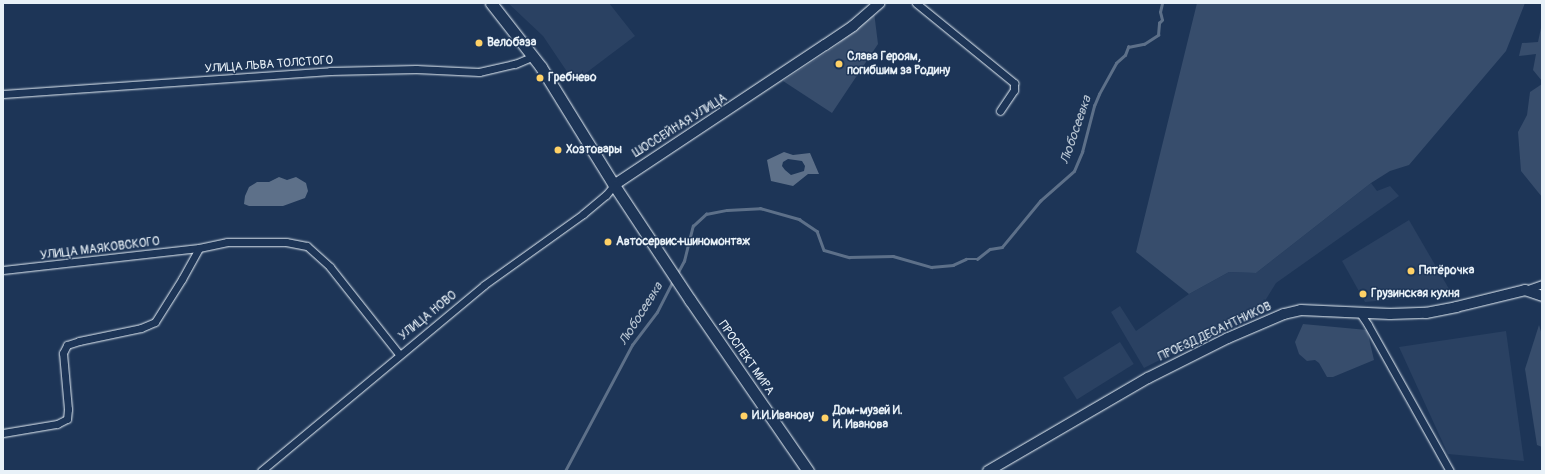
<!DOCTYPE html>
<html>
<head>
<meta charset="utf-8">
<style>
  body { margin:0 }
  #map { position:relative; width:1545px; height:474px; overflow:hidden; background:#1d3557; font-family:Pangolin,sans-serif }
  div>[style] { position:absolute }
  .built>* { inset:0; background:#2a4162; transform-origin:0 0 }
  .green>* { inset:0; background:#374d6c }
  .water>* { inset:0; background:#5d7089 }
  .stream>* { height:2.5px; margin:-1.25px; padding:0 1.25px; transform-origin:1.25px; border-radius:1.25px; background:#5d7089 }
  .roads { filter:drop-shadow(0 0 1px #e8f1f8) drop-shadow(0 0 1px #e8f1f8) }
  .street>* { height:7px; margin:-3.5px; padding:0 3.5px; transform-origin:3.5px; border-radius:3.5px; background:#1d3557 }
  .secondary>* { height:10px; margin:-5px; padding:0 5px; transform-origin:5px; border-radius:5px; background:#1d3557 }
  .primary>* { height:11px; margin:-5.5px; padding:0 5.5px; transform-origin:5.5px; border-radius:5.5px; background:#1d3557 }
  .dots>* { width:11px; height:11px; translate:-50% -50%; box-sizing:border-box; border:2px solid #1d3557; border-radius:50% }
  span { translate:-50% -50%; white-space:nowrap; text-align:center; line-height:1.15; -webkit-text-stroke:3px #1d3557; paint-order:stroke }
  .poi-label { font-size:12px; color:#e8f1f8; font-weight:700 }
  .left { translate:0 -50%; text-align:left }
  .street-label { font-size:12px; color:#e8f1f8 }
  .water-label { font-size:13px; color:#b7c4d1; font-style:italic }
  .frame { position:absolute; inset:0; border:4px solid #e8f1f8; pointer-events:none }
</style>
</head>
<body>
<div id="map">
  <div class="built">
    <i style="clip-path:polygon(508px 3px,609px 3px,635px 36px,574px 82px,543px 36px)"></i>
    <i style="clip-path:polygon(1371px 183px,1377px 191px,1390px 186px,1399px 196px,1276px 283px,1260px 309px,1144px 368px,1111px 312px,1120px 306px,1136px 331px,1189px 294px,1229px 272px,1256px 273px)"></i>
    <i style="clip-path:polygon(1409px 220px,1452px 294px,1365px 302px,1342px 261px)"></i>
    <i style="clip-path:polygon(1506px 331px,1524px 461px,1448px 454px,1399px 347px)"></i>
    <i style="left:1120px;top:342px;width:26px;height:67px;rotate:58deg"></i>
  </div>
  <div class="green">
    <i style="clip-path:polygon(1197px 3px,1525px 3px,1506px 51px,1409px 165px,1390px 171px,1371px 183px,1256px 273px,1229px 272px,1189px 294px,1136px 252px)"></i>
    <i style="clip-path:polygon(874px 12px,878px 44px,832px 113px,783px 81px,836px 46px)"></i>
    <i style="clip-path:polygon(1542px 23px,1542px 81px,1533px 70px,1536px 54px,1519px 56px,1522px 43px,1538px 42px)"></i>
    <i style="clip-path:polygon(1542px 84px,1542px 197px,1521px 171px,1518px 132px,1527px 115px,1530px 92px)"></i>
    <i style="clip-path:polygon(1303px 324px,1367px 330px,1374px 360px,1333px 377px,1327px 377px,1319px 363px,1315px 360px,1307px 361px,1299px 354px,1295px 342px)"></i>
    <i style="clip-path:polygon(1539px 325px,1542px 335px,1542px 447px,1537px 445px,1525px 369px)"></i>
  </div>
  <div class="water">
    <i style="clip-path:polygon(evenodd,784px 152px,793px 155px,810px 153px,819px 174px,808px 174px,793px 186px,771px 181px,767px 160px,784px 152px,788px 159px,802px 161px,805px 166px,804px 171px,791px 175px,785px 170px,782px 166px,783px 162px,788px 159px)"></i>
    <i style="clip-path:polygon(279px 177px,287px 180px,296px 177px,306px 183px,308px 191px,305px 198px,283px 206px,249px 206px,244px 204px,245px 196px,249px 187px,257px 182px,269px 182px)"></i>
  </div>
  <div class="stream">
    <i style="left:677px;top:274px;width:15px;rotate:-62deg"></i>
    <i style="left:684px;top:261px;width:36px;rotate:-76deg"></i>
    <i style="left:693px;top:226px;width:18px;rotate:-43deg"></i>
    <i style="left:706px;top:214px;width:21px;rotate:-11deg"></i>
    <i style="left:727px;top:210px;width:33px;rotate:-3deg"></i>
    <i style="left:760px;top:208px;width:41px;rotate:15.8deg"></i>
    <i style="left:799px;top:219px;width:22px;rotate:34deg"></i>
    <i style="left:817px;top:231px;width:20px;rotate:70deg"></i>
    <i style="left:824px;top:250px;width:26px;rotate:16deg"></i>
    <i style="left:849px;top:257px;width:44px;rotate:-1.3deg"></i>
    <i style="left:893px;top:256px;width:40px;rotate:16deg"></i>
    <i style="left:931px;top:267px;width:22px;rotate:-5deg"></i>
    <i style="left:953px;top:265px;width:14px;rotate:-25deg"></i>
    <i style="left:966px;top:259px;width:11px"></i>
    <i style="left:977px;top:259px;width:16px;rotate:-38deg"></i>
    <i style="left:990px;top:249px;width:12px;rotate:-9deg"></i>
    <i style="left:1002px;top:247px;width:60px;rotate:-50.4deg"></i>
    <i style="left:1040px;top:201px;width:45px;rotate:-41.4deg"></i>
    <i style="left:1074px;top:171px;width:21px;rotate:-67deg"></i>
    <i style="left:1082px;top:152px;width:48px;rotate:-75.4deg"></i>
    <i style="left:1094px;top:106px;width:13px;rotate:-67deg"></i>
    <i style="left:1099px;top:94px;width:35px;rotate:-61deg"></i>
    <i style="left:1116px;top:63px;width:12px;rotate:-42deg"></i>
    <i style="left:1125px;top:55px;width:9px;rotate:-69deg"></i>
    <i style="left:1128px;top:47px;width:16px;rotate:-11deg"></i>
    <i style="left:1144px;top:44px;width:17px;rotate:-33deg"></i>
    <i style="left:1158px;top:35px;width:12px;rotate:-85deg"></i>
    <i style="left:1159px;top:23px;width:4px;rotate:-45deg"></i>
    <i style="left:1162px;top:20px;width:8px;rotate:-104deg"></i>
    <i style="left:1160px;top:12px;width:9px;rotate:-77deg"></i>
    <i style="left:565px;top:471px;width:143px;rotate:-62deg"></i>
    <i style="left:632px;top:345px;width:41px;rotate:-52.9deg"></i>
    <i style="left:657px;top:312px;width:36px;rotate:-63deg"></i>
  </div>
  <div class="roads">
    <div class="street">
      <i style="left:916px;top:3px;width:127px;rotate:39.2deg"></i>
      <i style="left:1014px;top:83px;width:7px;rotate:90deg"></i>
      <i style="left:1014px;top:90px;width:25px;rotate:124deg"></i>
      <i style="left:3px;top:94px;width:328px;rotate:-4deg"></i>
      <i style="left:330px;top:71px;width:86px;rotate:-1.3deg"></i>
      <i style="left:416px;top:69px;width:63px;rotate:2.7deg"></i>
      <i style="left:479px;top:72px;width:37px;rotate:-13deg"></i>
      <i style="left:515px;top:64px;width:21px;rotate:-23deg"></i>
      <i style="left:3px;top:270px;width:197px;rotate:-6.4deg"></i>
      <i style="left:199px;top:248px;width:29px;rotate:-12deg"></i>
      <i style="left:227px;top:242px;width:59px"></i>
      <i style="left:286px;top:242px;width:21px;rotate:11deg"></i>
      <i style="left:307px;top:246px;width:31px;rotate:42deg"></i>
      <i style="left:330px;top:267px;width:111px;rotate:51.6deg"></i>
      <i style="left:1525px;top:290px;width:18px;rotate:-19deg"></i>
      <i style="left:1360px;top:313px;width:14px;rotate:56deg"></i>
      <i style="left:1368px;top:325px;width:167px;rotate:60.7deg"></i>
      <i style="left:3px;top:433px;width:55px;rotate:-9.5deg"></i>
      <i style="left:57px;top:424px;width:11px;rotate:-27deg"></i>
      <i style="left:67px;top:419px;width:10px;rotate:-84deg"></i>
      <i style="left:68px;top:409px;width:56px;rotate:-95.1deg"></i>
      <i style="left:63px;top:353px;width:9px;rotate:-63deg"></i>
      <i style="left:67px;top:345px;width:13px;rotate:-18deg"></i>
      <i style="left:79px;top:341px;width:63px;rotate:-11.8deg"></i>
      <i style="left:141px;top:328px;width:15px;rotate:-23deg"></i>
      <i style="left:155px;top:322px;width:51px;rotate:-57.9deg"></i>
      <i style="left:182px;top:279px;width:35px;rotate:-61deg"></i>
      <i style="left:261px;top:471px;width:290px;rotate:-39.8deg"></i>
      <i style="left:484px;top:285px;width:122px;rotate:-35.6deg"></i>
      <i style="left:583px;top:214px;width:30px;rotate:-40deg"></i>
      <i style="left:606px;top:195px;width:13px;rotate:-51deg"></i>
    </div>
    <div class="secondary">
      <i style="left:614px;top:185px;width:253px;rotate:-33.6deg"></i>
      <i style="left:825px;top:45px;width:34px;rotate:-34deg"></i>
      <i style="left:853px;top:26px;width:35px;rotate:-41deg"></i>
      <i style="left:988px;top:471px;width:185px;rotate:-30.2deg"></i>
      <i style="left:1148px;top:378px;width:89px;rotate:-26.6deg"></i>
      <i style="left:1228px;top:338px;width:61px;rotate:-23.2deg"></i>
      <i style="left:1284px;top:314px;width:17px;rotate:-13deg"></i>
      <i style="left:1301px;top:310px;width:89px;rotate:2.6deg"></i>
      <i style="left:1390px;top:314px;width:36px;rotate:-2deg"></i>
      <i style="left:1426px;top:313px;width:31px;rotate:-11deg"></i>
      <i style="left:1456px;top:307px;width:71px;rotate:-13.8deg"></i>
      <i style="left:1525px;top:290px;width:18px;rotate:19deg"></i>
    </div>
    <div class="primary">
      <i style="left:491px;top:3px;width:81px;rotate:52deg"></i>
      <i style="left:541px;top:67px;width:139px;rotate:58.3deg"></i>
      <i style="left:614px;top:185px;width:138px;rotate:56.5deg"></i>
      <i style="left:690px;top:300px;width:208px;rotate:55.4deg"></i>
    </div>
  </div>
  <div class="dots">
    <i style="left:479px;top:43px;background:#ffd166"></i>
    <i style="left:839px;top:64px;background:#ffd166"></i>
    <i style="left:540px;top:78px;background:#ffd166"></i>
    <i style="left:558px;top:150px;background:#ffd166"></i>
    <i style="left:608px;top:242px;background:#ffd166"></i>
    <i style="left:1411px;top:271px;background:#ffd166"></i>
    <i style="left:1363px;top:294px;background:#ffd166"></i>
    <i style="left:744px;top:416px;background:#ffd166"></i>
    <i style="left:825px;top:418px;background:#ffd166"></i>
  </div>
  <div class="poi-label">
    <span class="left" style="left:487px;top:43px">Велобаза</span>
    <span class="left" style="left:847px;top:64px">Слава Героям,<br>погибшим за Родину</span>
    <span class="left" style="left:548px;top:78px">Гребнево</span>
    <span class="left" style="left:566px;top:150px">Хозтовары</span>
    <span class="left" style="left:616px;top:242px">Автосервис+шиномонтаж</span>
    <span class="left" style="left:1419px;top:271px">Пятёрочка</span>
    <span class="left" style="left:1371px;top:294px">Грузинская кухня</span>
    <span class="left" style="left:833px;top:418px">Дом-музей И.<br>И. Иванова</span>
    <span class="left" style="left:752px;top:416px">И.И.Иванову</span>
  </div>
  <div class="street-label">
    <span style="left:269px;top:65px;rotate:-4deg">УЛИЦА ЛЬВА ТОЛСТОГО</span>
    <span style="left:680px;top:126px;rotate:-32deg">ШОССЕЙНАЯ УЛИЦА</span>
    <span style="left:100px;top:249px;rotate:-7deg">УЛИЦА МАЯКОВСКОГО</span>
    <span style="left:428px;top:316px;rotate:-39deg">УЛИЦА НОВО</span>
    <span style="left:1215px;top:332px;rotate:-25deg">ПРОЕЗД ДЕСАНТНИКОВ</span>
    <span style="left:746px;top:358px;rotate:55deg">ПРОСПЕКТ МИРА</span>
  </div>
  <div class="water-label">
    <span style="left:1076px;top:130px;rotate:-71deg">Любосеевка</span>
    <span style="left:641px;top:314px;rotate:-58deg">Любосеевка</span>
  </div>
  <div class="frame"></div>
</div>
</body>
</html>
